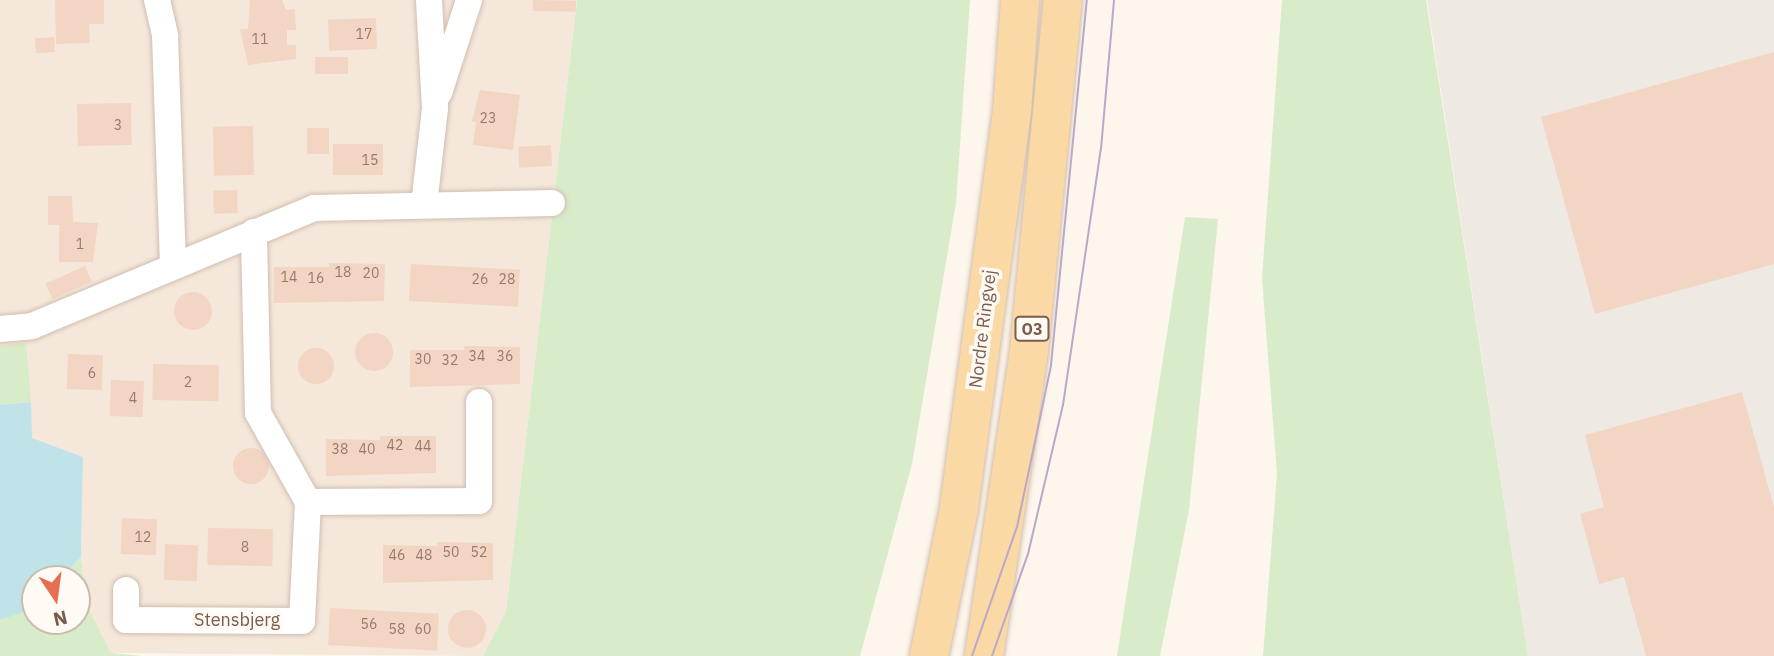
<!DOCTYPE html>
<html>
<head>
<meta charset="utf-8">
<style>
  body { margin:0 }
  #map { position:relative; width:1774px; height:656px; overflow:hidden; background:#fdf6ec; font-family:"IBM Plex Sans",sans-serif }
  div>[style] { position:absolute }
  .residential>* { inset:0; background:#f5e8da }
  .industrial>* { inset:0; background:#efe9e4 }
  .green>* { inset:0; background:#d8ecc9 }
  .water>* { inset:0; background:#bfe3e8 }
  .building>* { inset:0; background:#f3d5c3; transform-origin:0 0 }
  .round { border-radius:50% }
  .roads { filter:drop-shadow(0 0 2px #d1beb0) drop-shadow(0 0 2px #d1beb0) }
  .street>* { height:26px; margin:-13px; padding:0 13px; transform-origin:13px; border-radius:13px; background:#fff }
  .primary>* { height:38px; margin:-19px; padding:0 19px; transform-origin:19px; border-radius:19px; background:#fbd9a5 }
  .tram>* { height:2px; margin:-1px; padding:0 1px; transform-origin:1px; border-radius:1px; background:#b9a8c9 }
  span { translate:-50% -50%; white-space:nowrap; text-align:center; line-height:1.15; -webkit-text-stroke:7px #fffaf3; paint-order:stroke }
  .number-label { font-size:14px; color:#987a6a }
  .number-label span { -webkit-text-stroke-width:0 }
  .shield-label span { padding:2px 5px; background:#fffaf3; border:2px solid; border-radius:5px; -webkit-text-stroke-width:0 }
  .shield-label { font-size:16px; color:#7a5c4d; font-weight:700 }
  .street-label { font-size:18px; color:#7a5c4d }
  .north { position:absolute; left:21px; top:565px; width:70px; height:70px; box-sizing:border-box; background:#fffaf3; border:2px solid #cabbb1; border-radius:50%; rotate:167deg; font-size:19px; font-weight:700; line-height:28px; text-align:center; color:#7a5c4d }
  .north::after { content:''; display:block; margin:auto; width:24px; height:32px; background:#e76f51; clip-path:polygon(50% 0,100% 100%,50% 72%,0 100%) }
</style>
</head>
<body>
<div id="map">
  <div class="residential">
    <i style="clip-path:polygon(0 0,577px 0,506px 611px,483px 656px,111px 653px,86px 603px,81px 557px,83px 457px,31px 438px,26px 343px,0 346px)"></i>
  </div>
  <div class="industrial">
    <i style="clip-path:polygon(1427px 0,1774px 0,1774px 656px,1528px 656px)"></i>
  </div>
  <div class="green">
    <i style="clip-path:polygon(577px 0,970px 0,956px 203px,912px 464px,860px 656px,483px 656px,506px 611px)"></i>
    <i style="clip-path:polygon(1282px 0,1426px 0,1528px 656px,1263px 656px,1277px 474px,1262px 278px)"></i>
    <i style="clip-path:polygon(1185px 217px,1218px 219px,1189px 510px,1160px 656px,1117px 656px)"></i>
    <i style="clip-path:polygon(26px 342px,31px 402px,0 405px,0 346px)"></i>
    <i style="clip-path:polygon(81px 557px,86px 603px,111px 653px,141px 656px,0 656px,0 620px,35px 606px,35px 621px,77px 621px,77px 579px,60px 579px)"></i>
  </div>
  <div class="water">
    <i style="clip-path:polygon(31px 402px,32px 438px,83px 457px,81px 557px,60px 579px,35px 579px,32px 609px,0 620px,0 405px)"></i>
  </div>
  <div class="building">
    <i style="clip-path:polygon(55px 0,104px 0,104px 24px,89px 24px,90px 43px,56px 44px)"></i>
    <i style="clip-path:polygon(250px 0,282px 0,286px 10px,295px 9px,296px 30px,287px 30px,287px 45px,296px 45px,296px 59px,248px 65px,240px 29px,248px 29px)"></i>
    <i style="left:533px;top:0;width:43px;height:11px;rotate:1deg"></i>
    <i style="left:376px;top:18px;width:31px;height:48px;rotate:88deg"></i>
    <i style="left:54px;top:37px;width:15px;height:19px;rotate:86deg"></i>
    <i style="clip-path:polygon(1774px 52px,1774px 264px,1595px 314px,1541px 117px)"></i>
    <i style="left:315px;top:57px;width:33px;height:17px"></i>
    <i style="clip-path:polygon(480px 90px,520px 95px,513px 150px,473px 145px,476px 122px,472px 122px)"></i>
    <i style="left:131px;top:103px;width:42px;height:54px;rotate:89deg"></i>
    <i style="left:253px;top:126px;width:49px;height:40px;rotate:89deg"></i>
    <i style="left:329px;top:128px;width:26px;height:22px;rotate:90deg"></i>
    <i style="left:383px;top:144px;width:31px;height:50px;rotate:90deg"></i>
    <i style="left:551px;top:145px;width:21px;height:33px;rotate:87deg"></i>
    <i style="left:237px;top:190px;width:23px;height:24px;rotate:88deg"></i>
    <i style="clip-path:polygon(48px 196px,72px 196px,73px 222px,98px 223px,93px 262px,59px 262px,59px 225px,48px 225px)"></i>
    <i style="clip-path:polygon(329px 263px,385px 264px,384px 301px,274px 303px,274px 267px,329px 267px)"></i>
    <i style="left:411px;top:264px;width:109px;height:37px;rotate:3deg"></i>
    <i style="left:85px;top:266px;width:17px;height:43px;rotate:66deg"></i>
    <i class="round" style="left:174px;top:292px;width:38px;height:38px"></i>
    <i class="round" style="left:355px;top:333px;width:38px;height:38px"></i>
    <i style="clip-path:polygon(464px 346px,520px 347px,520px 384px,410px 387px,410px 350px,464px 350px)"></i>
    <i class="round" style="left:298px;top:348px;width:36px;height:36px"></i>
    <i style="left:68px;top:354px;width:35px;height:35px;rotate:2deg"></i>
    <i style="left:153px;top:364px;width:66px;height:36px;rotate:1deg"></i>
    <i style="left:111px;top:380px;width:33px;height:36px;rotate:2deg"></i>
    <i style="clip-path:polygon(1742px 392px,1774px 507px,1774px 656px,1646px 656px,1624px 577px,1599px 584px,1580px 514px,1604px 507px,1585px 435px)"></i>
    <i style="clip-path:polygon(380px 436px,436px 436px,436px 473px,326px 476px,326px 439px,380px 440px)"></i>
    <i class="round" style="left:233px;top:448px;width:36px;height:36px"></i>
    <i style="left:122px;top:518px;width:35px;height:36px;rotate:2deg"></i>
    <i style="left:208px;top:528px;width:65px;height:37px;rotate:1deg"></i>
    <i style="clip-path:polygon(437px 542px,493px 543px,493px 580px,383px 583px,383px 545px,437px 546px)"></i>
    <i style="left:165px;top:544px;width:33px;height:36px;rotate:2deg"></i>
    <i style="left:330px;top:608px;width:109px;height:37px;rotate:3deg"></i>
    <i class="round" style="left:448px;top:610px;width:38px;height:38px"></i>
  </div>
  <div class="roads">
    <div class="street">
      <i style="left:157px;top:0;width:37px;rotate:77deg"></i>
      <i style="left:165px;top:36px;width:230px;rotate:88deg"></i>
      <i style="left:439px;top:93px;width:98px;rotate:-72.1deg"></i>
      <i style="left:424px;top:205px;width:98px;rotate:-83.5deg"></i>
      <i style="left:435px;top:108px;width:108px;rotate:-93.2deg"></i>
      <i style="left:0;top:329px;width:32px;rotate:-5deg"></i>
      <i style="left:32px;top:326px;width:306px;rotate:-22.7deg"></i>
      <i style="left:314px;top:208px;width:238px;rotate:-1.2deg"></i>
      <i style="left:308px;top:502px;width:171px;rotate:-0.3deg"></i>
      <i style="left:479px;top:501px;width:99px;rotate:-90deg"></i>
      <i style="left:126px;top:590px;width:30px;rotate:90deg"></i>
      <i style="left:126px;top:620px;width:176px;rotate:0.3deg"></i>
      <i style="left:302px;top:621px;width:119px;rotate:-87.1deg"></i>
      <i style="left:308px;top:502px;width:102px;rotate:-119.3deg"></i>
      <i style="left:258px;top:413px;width:181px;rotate:-91.3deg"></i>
    </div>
    <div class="primary">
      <i style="left:929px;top:656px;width:151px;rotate:-78.5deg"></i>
      <i style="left:959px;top:508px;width:400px;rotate:-82.4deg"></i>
      <i style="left:1012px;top:112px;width:112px;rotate:-85.9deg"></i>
      <i style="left:984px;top:656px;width:308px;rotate:-81.6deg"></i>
      <i style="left:1029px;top:351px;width:353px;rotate:-84.5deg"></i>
    </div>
  </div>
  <div class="tram">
    <i style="left:972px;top:656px;width:137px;rotate:-70.8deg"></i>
    <i style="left:1017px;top:527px;width:166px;rotate:-78.1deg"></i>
    <i style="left:1051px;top:365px;width:367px;rotate:-84.4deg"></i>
    <i style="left:992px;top:656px;width:108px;rotate:-70.6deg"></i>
    <i style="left:1028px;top:554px;width:153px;rotate:-76.8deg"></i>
    <i style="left:1063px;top:405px;width:259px;rotate:-81.6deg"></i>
    <i style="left:1101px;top:149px;width:150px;rotate:-85deg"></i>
  </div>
  <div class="number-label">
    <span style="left:364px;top:34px">17</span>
    <span style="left:260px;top:39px">11</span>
    <span style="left:488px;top:118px">23</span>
    <span style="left:118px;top:125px">3</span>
    <span style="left:370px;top:160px">15</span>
    <span style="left:80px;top:244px">1</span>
    <span style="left:343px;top:272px">18</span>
    <span style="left:371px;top:273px">20</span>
    <span style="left:289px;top:277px">14</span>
    <span style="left:316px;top:278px">16</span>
    <span style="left:480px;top:279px">26</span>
    <span style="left:507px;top:279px">28</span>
    <span style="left:477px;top:356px">34</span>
    <span style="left:505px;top:356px">36</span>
    <span style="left:423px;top:359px">30</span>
    <span style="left:450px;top:360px">32</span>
    <span style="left:92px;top:373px">6</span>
    <span style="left:188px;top:382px">2</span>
    <span style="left:133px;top:398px">4</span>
    <span style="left:395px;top:445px">42</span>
    <span style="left:423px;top:446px">44</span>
    <span style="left:340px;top:449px">38</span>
    <span style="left:367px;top:449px">40</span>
    <span style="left:143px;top:537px">12</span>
    <span style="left:245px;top:547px">8</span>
    <span style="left:451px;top:552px">50</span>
    <span style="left:479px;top:552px">52</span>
    <span style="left:397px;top:555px">46</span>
    <span style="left:424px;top:555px">48</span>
    <span style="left:369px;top:624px">56</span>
    <span style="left:397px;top:629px">58</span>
    <span style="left:423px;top:629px">60</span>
  </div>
  <div class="shield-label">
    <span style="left:1032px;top:329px">O3</span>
  </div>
  <div class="street-label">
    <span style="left:983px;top:329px;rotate:-83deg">Nordre Ringvej</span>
    <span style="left:237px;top:620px">Stensbjerg</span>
  </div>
  <div class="north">N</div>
</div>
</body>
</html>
